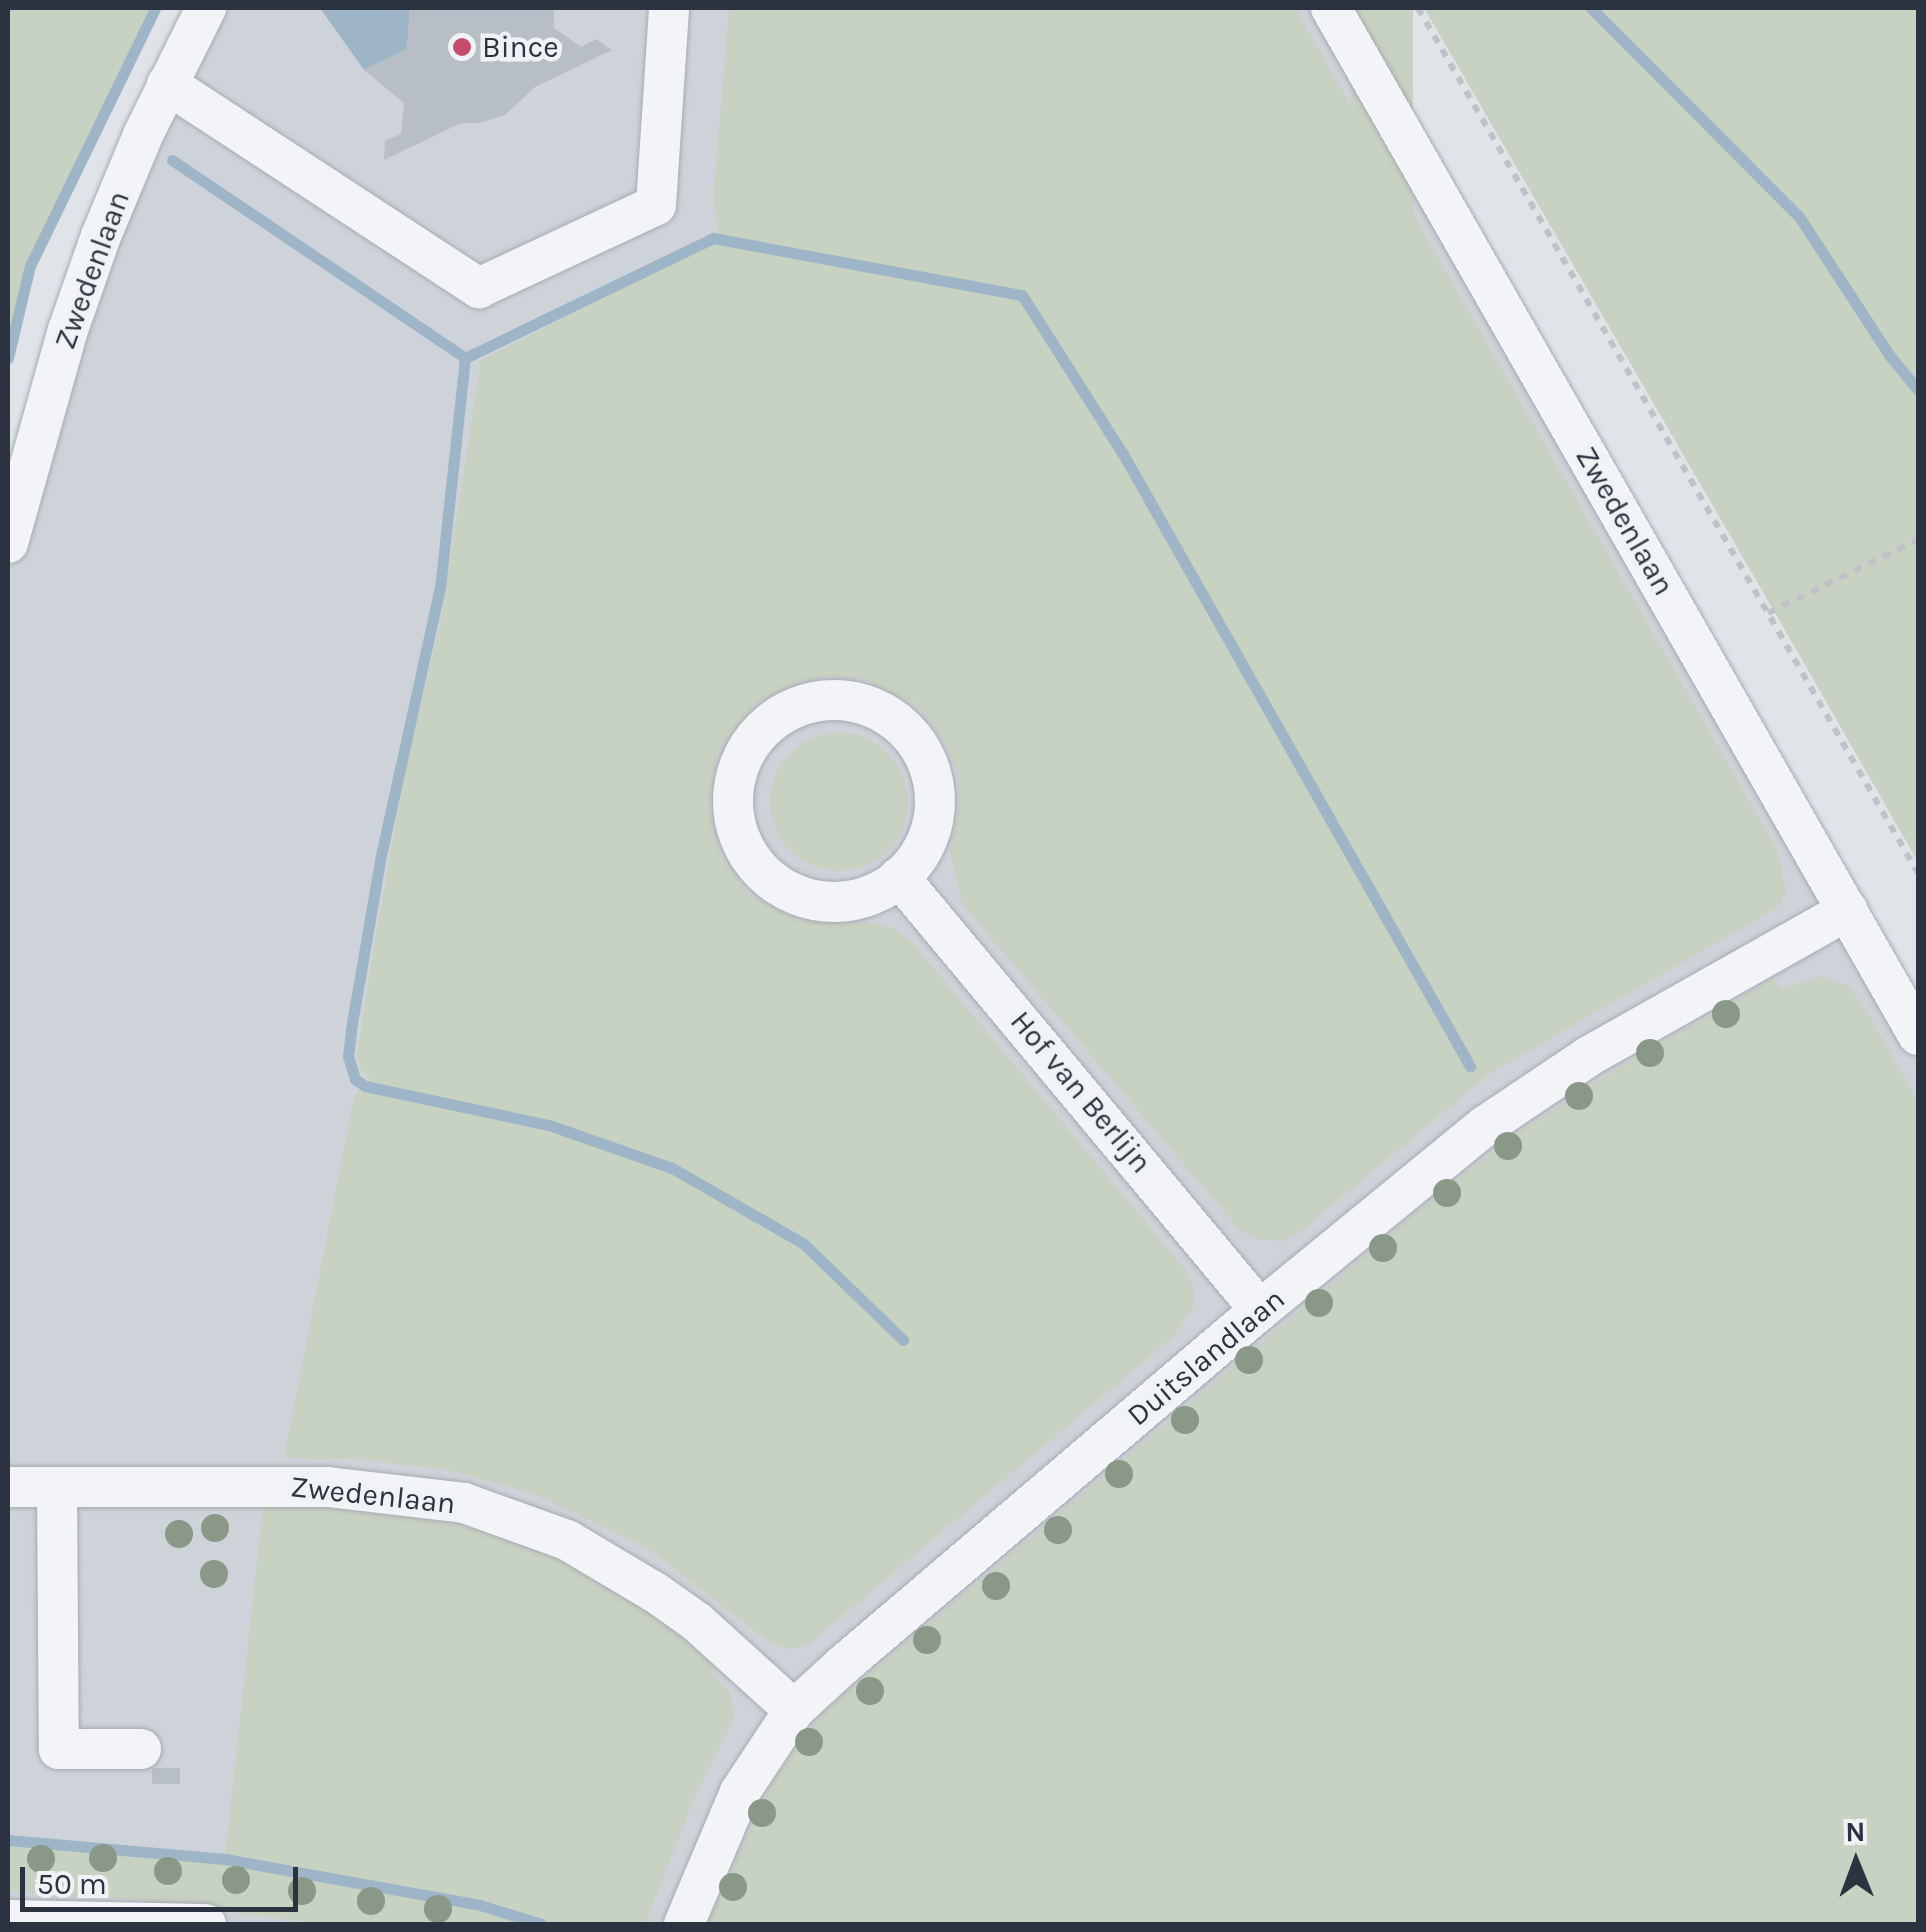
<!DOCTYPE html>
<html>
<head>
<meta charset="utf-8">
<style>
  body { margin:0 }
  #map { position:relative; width:1926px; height:1932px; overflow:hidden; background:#e0e4e8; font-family:Karla,sans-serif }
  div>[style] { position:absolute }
  .built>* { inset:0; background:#ced3da }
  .green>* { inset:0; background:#c7d2c2; transform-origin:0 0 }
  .round { border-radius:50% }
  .water>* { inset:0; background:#9db5c6 }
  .stream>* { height:11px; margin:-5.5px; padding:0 5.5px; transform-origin:5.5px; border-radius:5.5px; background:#9db5c6 }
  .building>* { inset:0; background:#b8bec5; transform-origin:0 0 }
  .path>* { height:6px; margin-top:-3px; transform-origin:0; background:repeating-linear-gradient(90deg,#bfc2c7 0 8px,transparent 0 16px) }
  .roads { filter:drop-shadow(0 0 2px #a6abb2) drop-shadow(0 0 2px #a6abb2) }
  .minor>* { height:40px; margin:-20px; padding:0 20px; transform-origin:20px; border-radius:20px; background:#f3f4f7 }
  .minor>.ring { margin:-20px; padding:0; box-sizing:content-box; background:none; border:40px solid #f3f4f7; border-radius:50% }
  .trees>* { width:28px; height:28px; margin:-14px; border-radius:50%; background:#899887 }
  .dots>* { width:28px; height:28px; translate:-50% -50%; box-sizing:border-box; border:5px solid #f0f3f6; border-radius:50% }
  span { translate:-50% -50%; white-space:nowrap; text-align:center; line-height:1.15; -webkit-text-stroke:9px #f0f3f6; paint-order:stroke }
  .poi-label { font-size:30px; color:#2a333f }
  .left { translate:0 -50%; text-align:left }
  .street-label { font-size:30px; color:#2a333f }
  .frame { position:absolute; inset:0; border:10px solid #2a333f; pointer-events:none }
  .north { position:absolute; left:1806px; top:1812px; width:100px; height:100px; -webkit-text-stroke:8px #f0f3f6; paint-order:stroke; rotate:359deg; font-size:28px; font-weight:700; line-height:40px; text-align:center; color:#2a333f }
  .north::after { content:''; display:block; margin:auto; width:35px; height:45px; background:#2a333f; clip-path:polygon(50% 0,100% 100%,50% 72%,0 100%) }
  .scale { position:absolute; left:20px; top:1867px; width:278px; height:45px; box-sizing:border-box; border:5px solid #2a333f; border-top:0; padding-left:12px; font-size:30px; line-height:35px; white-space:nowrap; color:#2a333f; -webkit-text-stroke:8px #f0f3f6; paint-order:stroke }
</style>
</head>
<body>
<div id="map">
  <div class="built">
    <i style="clip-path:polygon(206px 8px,1331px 8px,1918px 1035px,1918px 1924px,8px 1924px,8px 543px)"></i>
  </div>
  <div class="green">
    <i style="clip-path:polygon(8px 8px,155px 8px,30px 266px,8px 358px)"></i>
    <i style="clip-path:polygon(729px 8px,1295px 8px,1777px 849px,1786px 890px,1781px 904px,1763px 916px,1489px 1074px,1300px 1232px,1284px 1241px,1254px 1239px,1239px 1229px,962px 904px,950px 852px,960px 797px,956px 768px,941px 736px,917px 706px,864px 679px,826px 677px,787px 687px,753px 706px,717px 754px,710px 810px,720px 853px,748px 894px,799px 920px,874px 923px,892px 928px,912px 942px,1185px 1269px,1194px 1289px,1194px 1307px,1174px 1336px,808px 1645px,788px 1649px,771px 1644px,647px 1548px,537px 1495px,448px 1470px,357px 1459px,284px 1458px,354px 1096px,371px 1079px,361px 1070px,357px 1055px,371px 964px,403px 783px,441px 620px,481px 360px,710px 244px,718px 228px,713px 200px)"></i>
    <i style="left:1351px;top:8px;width:62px;height:1134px"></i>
    <i style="clip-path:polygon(1424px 8px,1918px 8px,1918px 862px,1785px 630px)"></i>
    <i class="round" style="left:770px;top:733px;width:138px;height:138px"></i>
    <i style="clip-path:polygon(1820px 976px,1847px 985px,1862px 1003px,1918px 1101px,1918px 1924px,707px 1924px,770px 1786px,821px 1714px,1425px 1205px,1516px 1134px,1614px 1070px,1774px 978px,1781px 990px)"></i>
    <i style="clip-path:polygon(263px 1504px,427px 1515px,530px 1545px,636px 1600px,720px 1665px,711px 1671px,731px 1694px,734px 1718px,694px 1799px,645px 1924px,320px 1924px,131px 1899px,8px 1891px,8px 1840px,225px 1859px)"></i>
  </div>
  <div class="water">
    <i style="clip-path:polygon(320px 8px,410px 8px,407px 49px,364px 70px)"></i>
  </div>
  <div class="stream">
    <i style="left:1591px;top:8px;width:296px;rotate:45.1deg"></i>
    <i style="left:1800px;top:218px;width:165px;rotate:56.9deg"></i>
    <i style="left:1890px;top:356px;width:44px;rotate:50.5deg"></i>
    <i style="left:172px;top:160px;width:354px;rotate:34deg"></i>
    <i style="left:465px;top:358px;width:276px;rotate:-25.8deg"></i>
    <i style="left:713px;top:238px;width:314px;rotate:10.5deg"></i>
    <i style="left:1022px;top:295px;width:188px;rotate:57.6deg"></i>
    <i style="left:1123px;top:454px;width:704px;rotate:60.45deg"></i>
    <i style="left:8px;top:358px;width:95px;rotate:-76.6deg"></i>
    <i style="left:30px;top:266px;width:287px;rotate:-64.1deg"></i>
    <i style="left:465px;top:358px;width:230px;rotate:96.2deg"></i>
    <i style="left:440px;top:587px;width:280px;rotate:102.4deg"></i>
    <i style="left:380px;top:861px;width:164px;rotate:99.8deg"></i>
    <i style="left:352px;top:1023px;width:33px;rotate:97deg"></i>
    <i style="left:348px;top:1056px;width:24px;rotate:73deg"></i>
    <i style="left:355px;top:1079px;width:12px;rotate:35deg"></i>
    <i style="left:365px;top:1086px;width:188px;rotate:12deg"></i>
    <i style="left:549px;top:1125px;width:130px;rotate:19.3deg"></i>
    <i style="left:672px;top:1168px;width:152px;rotate:29.9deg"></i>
    <i style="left:804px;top:1244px;width:138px;rotate:44.1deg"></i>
    <i style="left:8px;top:1840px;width:218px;rotate:5deg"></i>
    <i style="left:225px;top:1859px;width:259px;rotate:10.2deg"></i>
    <i style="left:480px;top:1905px;width:64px;rotate:17.3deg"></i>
  </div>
  <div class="building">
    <i style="clip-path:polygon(410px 8px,554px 8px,554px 28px,581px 47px,596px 39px,612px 50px,535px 87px,505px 115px,480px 123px,461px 123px,384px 160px,385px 141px,401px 134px,404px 103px,364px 70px,407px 49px)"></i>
    <i style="left:180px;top:1768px;width:16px;height:28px;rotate:90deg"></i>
  </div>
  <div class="path">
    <i style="left:1418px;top:8px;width:999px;rotate:59.97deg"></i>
    <i style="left:1768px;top:613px;width:167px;rotate:-26deg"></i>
  </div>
  <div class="roads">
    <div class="minor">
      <i style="left:1331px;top:8px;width:1183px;rotate:60.25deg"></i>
      <i style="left:167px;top:84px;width:373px;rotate:33.2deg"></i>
      <i style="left:479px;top:288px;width:195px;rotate:-25.1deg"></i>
      <i style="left:656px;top:205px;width:197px;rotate:-86.2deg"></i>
      <i style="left:8px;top:543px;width:221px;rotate:-74.3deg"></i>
      <i style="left:68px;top:330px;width:100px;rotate:-70.7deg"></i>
      <i style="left:101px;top:236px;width:109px;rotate:-67.4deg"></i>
      <i style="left:143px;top:135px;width:142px;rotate:-63.6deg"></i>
      <i class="ring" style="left:733px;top:700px;width:162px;height:162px"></i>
      <i style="left:899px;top:877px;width:564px;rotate:50.18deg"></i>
      <i style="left:8px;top:1487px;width:320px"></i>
      <i style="left:328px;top:1487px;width:137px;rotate:6.7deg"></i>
      <i style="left:464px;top:1503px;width:109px;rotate:19.8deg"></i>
      <i style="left:567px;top:1540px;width:104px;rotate:30.8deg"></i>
      <i style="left:656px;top:1593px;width:50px;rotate:35.3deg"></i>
      <i style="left:697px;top:1622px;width:131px;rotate:42.2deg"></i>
      <i style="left:57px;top:1488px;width:261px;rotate:89.6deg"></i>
      <i style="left:59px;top:1749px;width:82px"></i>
      <i style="left:8px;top:1920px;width:198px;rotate:1.2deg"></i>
      <i style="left:684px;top:1924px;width:143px;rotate:-67deg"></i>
      <i style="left:740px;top:1792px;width:98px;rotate:-56.6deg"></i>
      <i style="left:794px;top:1710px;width:67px;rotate:-42.6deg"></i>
      <i style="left:843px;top:1665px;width:548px;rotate:-40.41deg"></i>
      <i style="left:1260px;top:1310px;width:291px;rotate:-39.3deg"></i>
      <i style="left:1485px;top:1126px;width:125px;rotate:-33.9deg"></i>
      <i style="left:1589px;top:1056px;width:297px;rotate:-29.4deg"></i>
    </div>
  </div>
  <div class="trees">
    <i style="left:1726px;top:1014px"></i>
    <i style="left:1650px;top:1053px"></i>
    <i style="left:1579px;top:1096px"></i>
    <i style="left:1508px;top:1146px"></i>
    <i style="left:1447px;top:1193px"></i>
    <i style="left:1383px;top:1248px"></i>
    <i style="left:1319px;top:1303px"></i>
    <i style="left:1249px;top:1360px"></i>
    <i style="left:1185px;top:1420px"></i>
    <i style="left:1119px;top:1474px"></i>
    <i style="left:215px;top:1528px"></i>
    <i style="left:1058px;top:1530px"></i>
    <i style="left:179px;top:1534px"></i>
    <i style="left:214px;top:1574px"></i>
    <i style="left:996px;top:1586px"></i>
    <i style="left:927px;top:1640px"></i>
    <i style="left:870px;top:1691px"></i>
    <i style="left:809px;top:1742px"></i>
    <i style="left:762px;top:1813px"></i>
    <i style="left:103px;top:1858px"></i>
    <i style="left:41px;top:1859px"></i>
    <i style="left:168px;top:1871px"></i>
    <i style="left:236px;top:1880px"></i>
    <i style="left:733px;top:1887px"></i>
    <i style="left:302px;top:1891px"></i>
    <i style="left:371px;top:1901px"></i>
    <i style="left:438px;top:1909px"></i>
  </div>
  <div class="dots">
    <i style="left:462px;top:47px;background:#c64c6b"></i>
  </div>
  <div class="poi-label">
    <span class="left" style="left:482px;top:47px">Bince</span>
  </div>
  <div class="street-label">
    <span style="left:92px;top:270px;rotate:-70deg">Zwedenlaan</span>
    <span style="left:1625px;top:521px;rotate:60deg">Zwedenlaan</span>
    <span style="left:1081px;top:1092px;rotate:50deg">Hof van Berlijn</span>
    <span style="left:1206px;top:1357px;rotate:-40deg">Duitslandlaan</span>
    <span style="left:373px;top:1495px;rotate:6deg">Zwedenlaan</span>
  </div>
  <div class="frame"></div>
  <div class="north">N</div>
  <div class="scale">50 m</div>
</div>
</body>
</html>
